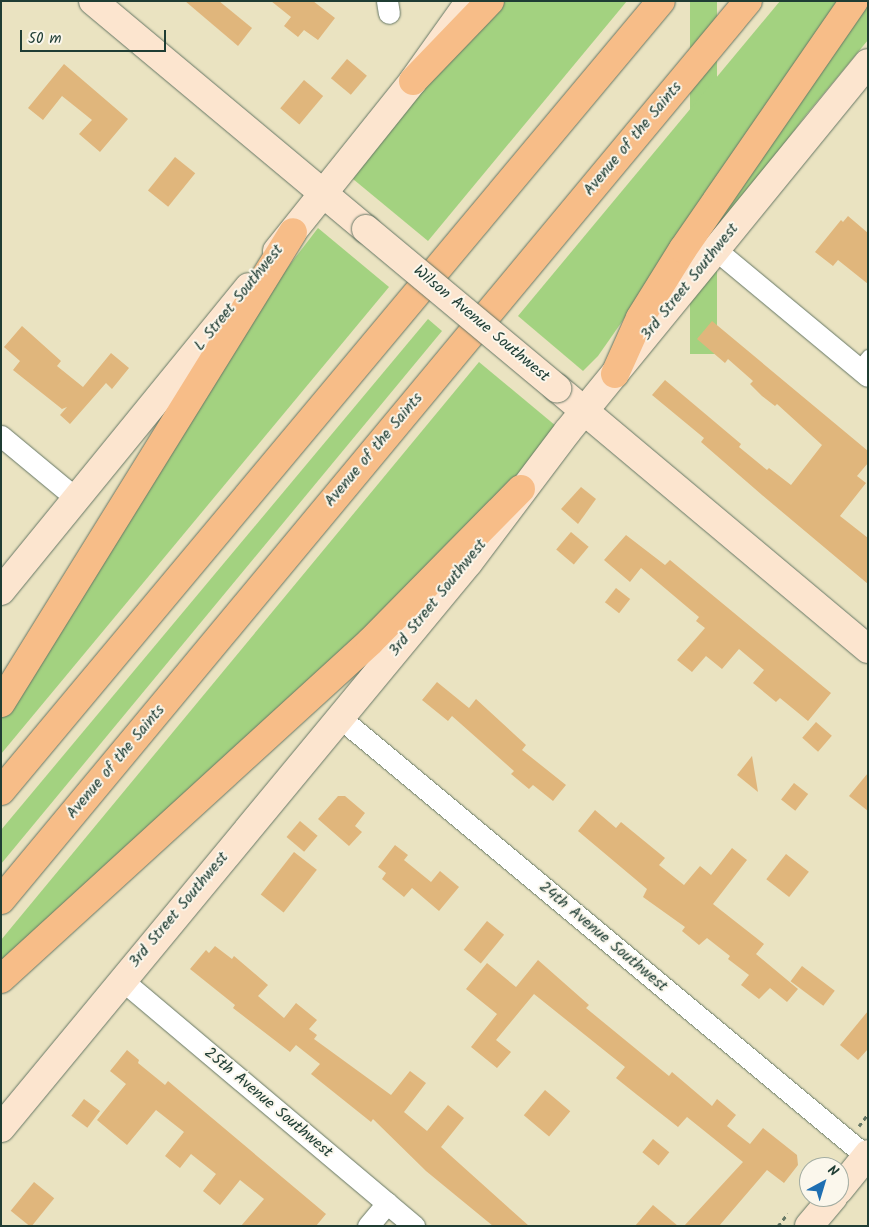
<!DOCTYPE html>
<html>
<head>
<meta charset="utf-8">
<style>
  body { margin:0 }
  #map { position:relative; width:869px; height:1227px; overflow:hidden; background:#eae3c1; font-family:Kalam,sans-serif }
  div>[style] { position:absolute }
  .green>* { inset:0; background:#a3d280; transform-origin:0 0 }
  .building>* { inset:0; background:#e0b67c; transform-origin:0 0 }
  .path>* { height:3px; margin-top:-1.5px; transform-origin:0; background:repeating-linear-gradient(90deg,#667765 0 4px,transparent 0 8px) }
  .roads { filter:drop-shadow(0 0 1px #667765) drop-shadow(0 0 1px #667765) }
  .lane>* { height:10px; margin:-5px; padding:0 5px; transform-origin:5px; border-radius:5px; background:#fff }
  .street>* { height:21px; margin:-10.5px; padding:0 10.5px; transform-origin:10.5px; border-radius:10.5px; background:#fff }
  .secondary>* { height:28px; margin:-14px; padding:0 14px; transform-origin:14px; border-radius:14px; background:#fce5cf }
  .highway>* { height:28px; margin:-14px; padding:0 14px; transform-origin:14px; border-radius:14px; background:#f7bd88 }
  .bridges { filter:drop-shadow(0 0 1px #667765) drop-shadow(0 0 1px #667765) }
  .secondary-bridge>* { height:28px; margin:-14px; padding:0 14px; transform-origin:14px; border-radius:14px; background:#fce5cf }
  span { translate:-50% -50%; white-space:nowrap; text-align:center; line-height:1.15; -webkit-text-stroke:4px #fbf7ec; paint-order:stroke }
  .street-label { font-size:16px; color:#1f3d34 }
  .frame { position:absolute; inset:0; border:2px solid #1f3d34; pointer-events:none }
  .north { position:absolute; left:799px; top:1157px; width:50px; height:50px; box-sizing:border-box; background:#fbf7ec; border:1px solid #a3ada2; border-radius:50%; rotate:39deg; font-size:14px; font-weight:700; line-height:20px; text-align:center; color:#1f3d34 }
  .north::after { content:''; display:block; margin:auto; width:18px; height:22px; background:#1f6fb2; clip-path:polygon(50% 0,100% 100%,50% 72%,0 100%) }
  .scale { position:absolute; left:20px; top:30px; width:146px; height:22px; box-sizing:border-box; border:2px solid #1f3d34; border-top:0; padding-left:6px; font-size:15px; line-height:18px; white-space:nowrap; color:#1f3d34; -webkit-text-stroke:4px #fbf7ec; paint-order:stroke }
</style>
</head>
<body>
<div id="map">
  <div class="green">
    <i style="clip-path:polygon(502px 1px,627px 1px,428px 241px,353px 179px,421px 90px)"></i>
    <i style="left:690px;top:1px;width:27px;height:353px"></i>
    <i style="clip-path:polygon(780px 1px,846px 1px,598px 356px,583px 371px,518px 316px)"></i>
    <i style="clip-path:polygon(868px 1px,868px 40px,806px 115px,708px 245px,700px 241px)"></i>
    <i style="clip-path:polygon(318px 228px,389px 287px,1px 754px,1px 719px,268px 293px)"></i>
    <i style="clip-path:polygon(428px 319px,442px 331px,1px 864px,1px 830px)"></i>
    <i style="clip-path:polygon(479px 362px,556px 426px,506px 490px,478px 522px,1px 968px,1px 940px)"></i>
  </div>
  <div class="building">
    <i style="clip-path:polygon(185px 1px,219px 1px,252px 28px,238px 46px)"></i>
    <i style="clip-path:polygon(271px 1px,313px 1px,335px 18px,318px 40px,304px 30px,298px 37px,284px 26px,291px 17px)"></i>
    <i style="left:347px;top:59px;width:26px;height:25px;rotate:40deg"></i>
    <i style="clip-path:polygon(64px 64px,128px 119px,100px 152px,79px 134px,92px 120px,62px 96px,43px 120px,28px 108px)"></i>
    <i style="left:304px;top:80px;width:25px;height:37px;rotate:40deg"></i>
    <i style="left:175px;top:157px;width:26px;height:43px;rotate:39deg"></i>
    <i style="clip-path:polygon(848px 216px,868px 233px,868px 284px,838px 260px,833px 266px,815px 252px,841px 220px,843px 222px)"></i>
    <i style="clip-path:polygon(712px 321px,868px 451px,868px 463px,857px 476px,866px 483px,840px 516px,868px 538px,868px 584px,762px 495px,701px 442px,704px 438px,652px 395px,665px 380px,741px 444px,739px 447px,767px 470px,769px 468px,791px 485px,822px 445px,777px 404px,775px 406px,762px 396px,750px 384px,753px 381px,728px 359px,725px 363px,697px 339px)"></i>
    <i style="clip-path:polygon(22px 326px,61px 361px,57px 366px,83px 387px,111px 353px,129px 368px,112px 389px,106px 383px,70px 424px,60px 415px,67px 407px,62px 409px,13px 370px,20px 361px,4px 347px)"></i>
    <i style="clip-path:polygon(581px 487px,596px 499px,578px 524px,561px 509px)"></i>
    <i style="left:571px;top:532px;width:23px;height:23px;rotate:40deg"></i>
    <i style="clip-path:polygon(626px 535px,665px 565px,670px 560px,831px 693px,808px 721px,780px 698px,776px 702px,753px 683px,764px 670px,739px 649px,722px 669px,706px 656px,692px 672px,677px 660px,705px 628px,696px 621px,699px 617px,641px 568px,630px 582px,604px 560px)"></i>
    <i style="left:616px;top:588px;width:18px;height:18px;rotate:38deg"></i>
    <i style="clip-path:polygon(437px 682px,469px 708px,476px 699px,526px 745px,522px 750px,566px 785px,553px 801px,533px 785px,529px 789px,511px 774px,514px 771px,452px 716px,448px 721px,422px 700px)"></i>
    <i style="left:816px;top:722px;width:21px;height:21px;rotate:41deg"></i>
    <i style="clip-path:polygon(752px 756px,758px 792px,737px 775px)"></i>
    <i style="clip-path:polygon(868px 773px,868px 811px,849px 796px)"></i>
    <i style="left:794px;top:783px;width:18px;height:21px;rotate:38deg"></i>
    <i style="clip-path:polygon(338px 796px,345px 796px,365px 813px,355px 826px,362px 832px,349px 846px,318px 819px)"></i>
    <i style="clip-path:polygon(595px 810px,616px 828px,621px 822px,665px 858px,659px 865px,684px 885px,700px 866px,711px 875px,732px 848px,747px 860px,713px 904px,764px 944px,756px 954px,798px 989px,787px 1002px,770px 988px,759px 999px,741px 985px,749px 975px,728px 959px,730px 956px,707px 938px,699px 945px,682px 931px,685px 927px,643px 897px,647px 889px,578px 831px)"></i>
    <i style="left:300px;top:821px;width:23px;height:21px;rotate:40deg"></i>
    <i style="clip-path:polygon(395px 845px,408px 855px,404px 860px,431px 882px,440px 871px,459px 887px,439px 911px,412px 888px,404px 897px,382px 879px,386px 873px,378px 867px)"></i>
    <i style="left:294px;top:852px;width:29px;height:54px;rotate:38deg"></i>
    <i style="left:786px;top:854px;width:29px;height:32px;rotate:38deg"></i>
    <i style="left:487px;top:921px;width:22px;height:37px;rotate:39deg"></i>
    <i style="clip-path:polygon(215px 946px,232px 959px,234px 956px,268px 985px,258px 996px,284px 1018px,296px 1003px,317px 1020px,309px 1029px,317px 1035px,314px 1039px,391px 1095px,410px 1071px,426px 1083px,404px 1112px,427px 1131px,448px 1105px,464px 1118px,441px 1147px,529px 1226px,493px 1226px,426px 1171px,373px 1119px,371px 1122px,311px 1074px,320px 1064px,296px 1045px,290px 1052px,233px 1008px,235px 1005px,190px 969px,206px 950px,209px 953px)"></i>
    <i style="clip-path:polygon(538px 960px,589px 1005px,586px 1008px,669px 1076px,672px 1072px,712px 1106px,717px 1099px,736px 1115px,727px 1126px,750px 1144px,763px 1128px,797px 1155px,798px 1165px,784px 1183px,767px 1170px,719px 1226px,684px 1226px,743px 1162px,687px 1117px,678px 1127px,636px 1094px,616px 1078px,625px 1067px,534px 994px,496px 1040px,511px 1052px,497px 1068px,471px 1047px,497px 1014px,466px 989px,487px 963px,516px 987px)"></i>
    <i style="left:802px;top:966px;width:41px;height:19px;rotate:37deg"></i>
    <i style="clip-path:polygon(868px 1011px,868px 1049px,858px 1060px,840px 1045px)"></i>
    <i style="clip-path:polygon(127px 1050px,139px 1060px,138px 1063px,165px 1085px,168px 1081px,326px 1214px,316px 1226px,241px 1226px,264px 1199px,240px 1180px,220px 1205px,203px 1191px,216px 1174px,191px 1154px,180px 1168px,165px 1156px,184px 1132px,156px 1110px,127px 1145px,97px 1120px,126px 1084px,110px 1071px)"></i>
    <i style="left:545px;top:1090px;width:33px;height:33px;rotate:40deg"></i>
    <i style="left:84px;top:1099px;width:20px;height:21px;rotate:37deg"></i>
    <i style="left:653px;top:1139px;width:21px;height:17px;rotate:39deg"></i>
    <i style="left:34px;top:1182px;width:26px;height:37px;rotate:39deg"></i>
    <i style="clip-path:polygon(653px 1205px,678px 1226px,635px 1226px)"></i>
  </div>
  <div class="path">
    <i style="left:859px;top:1126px;width:15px;rotate:-53deg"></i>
    <i style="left:778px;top:1226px;width:16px;rotate:-52deg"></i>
  </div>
  <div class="roads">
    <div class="lane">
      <i style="left:857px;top:368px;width:17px;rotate:-50deg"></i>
    </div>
    <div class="street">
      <i style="left:387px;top:1px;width:12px;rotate:81deg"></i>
      <i style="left:716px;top:250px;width:197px;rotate:39.7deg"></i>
      <i style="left:1px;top:436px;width:99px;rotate:39.7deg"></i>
      <i style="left:339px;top:717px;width:686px;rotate:39.79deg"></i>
      <i style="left:122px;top:980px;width:382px;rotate:40.1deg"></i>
      <i style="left:368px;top:1226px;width:30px;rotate:-50deg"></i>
    </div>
    <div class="secondary">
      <i style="left:93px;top:1px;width:356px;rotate:39.9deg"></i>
      <i style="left:277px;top:251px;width:218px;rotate:-51.3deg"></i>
      <i style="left:413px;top:81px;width:98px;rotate:-54.5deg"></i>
      <i style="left:557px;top:388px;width:406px;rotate:40deg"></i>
      <i style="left:1px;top:591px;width:392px;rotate:-50.8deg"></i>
      <i style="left:1px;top:1128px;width:734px;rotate:-50.41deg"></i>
      <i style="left:469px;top:562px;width:163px;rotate:-53deg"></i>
      <i style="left:567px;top:432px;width:476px;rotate:-50.8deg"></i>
      <i style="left:839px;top:1190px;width:46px;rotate:-51.1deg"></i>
      <i style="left:809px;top:1226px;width:38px;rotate:-50deg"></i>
    </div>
    <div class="highway">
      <i style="left:413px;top:81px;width:111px;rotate:-46.1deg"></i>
      <i style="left:615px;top:374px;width:61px;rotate:-65.9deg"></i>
      <i style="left:640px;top:318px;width:81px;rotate:-58.1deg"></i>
      <i style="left:683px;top:249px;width:301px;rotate:-55.4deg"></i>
      <i style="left:1px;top:703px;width:554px;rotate:-58.2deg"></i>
      <i style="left:1px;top:791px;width:1029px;rotate:-50.12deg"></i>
      <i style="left:1px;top:900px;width:1169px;rotate:-50.28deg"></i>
      <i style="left:1px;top:979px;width:500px;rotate:-42.4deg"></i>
      <i style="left:370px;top:642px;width:215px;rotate:-45.4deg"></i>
    </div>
  </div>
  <div class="bridges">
    <div class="secondary-bridge">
      <i style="left:366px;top:229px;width:249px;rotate:39.8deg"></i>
    </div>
  </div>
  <div class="street-label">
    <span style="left:633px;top:139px;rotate:-50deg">Avenue of the Saints</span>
    <span style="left:690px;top:282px;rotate:-51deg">3rd Street Southwest</span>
    <span style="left:239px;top:298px;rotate:-51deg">L Street Southwest</span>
    <span style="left:481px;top:324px;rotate:40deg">Wilson Avenue Southwest</span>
    <span style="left:374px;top:450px;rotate:-50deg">Avenue of the Saints</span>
    <span style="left:438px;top:598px;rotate:-51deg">3rd Street Southwest</span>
    <span style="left:116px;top:762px;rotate:-50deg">Avenue of the Saints</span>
    <span style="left:179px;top:910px;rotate:-50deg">3rd Street Southwest</span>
    <span style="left:603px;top:937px;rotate:40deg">24th Avenue Southwest</span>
    <span style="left:268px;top:1103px;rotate:40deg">25th Avenue Southwest</span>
  </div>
  <div class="frame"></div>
  <div class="north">N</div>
  <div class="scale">50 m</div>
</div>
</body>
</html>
